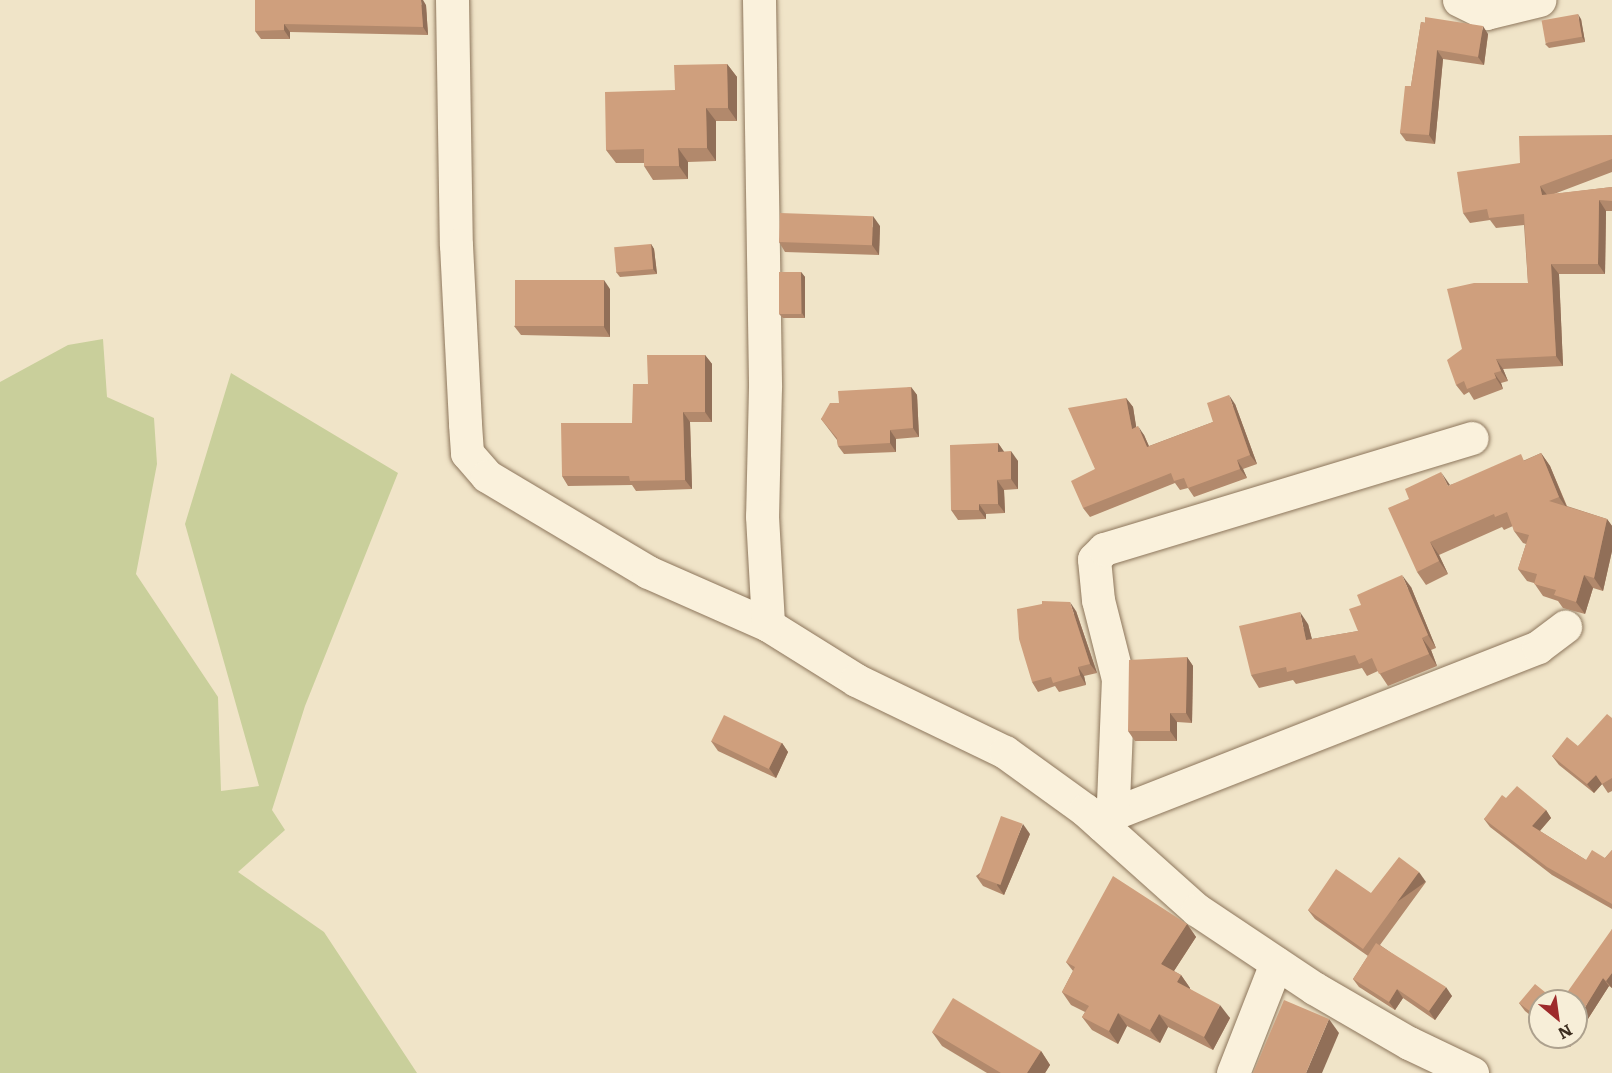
<!DOCTYPE html>
<html>
<head>
<meta charset="utf-8">
<style>
  body { margin:0 }
  #map { position:relative; width:1612px; height:1073px; overflow:hidden; background:#f0e4c8; font-family:Literata,serif }
  div>[style] { position:absolute }
  .green>* { inset:0; background:#c9cf9b }
  .roads { filter:drop-shadow(0 0 2px #8d765c) drop-shadow(0 0 2px #8d765c) }
  .minor>* { height:33px; margin:-16.5px; padding:0 16.5px; transform-origin:16.5px; border-radius:16.5px; background:#faf1dc }
  .wall>* { inset:0; background:#b2896c }
  .shaded-wall>* { inset:0; background:#916f58; transform-origin:0 0 }
  .building>* { inset:0; background:#cf9f7d; transform-origin:0 0 }
  span { translate:-50% -50%; white-space:nowrap; text-align:center; line-height:1.15; -webkit-text-stroke:4.5px #f7eed8; paint-order:stroke }
  .north { position:absolute; left:1528px; top:989px; width:60px; height:60px; box-sizing:border-box; background:#f7eed8; border:2px solid #ada18e; border-radius:50%; rotate:151deg; font-size:16px; font-weight:700; line-height:24px; text-align:center; color:#3d2e20 }
  .north::after { content:''; display:block; margin:auto; width:21px; height:27px; background:#9e2a2b; clip-path:polygon(50% 0,100% 100%,50% 72%,0 100%) }
</style>
</head>
<body>
<div id="map">
  <div class="green">
    <i style="clip-path:polygon(103px 339px,107px 397px,154px 418px,157px 464px,136px 574px,218px 697px,221px 791px,259px 786px,185px 524px,231px 373px,398px 473px,305px 706px,272px 810px,285px 830px,238px 872px,324px 932px,417px 1073px,0 1073px,0 382px,68px 345px)"></i>
  </div>
  <div class="roads">
    <div class="minor">
      <i style="left:452px;top:0;width:245px;rotate:89.1deg"></i>
      <i style="left:456px;top:245px;width:179px;rotate:87.1deg"></i>
      <i style="left:465px;top:424px;width:29px;rotate:86deg"></i>
      <i style="left:467px;top:453px;width:30px;rotate:49deg"></i>
      <i style="left:487px;top:476px;width:187px;rotate:30.8deg"></i>
      <i style="left:648px;top:572px;width:131px;rotate:23.8deg"></i>
      <i style="left:768px;top:625px;width:104px;rotate:32deg"></i>
      <i style="left:856px;top:680px;width:165px;rotate:25.8deg"></i>
      <i style="left:1005px;top:752px;width:99px;rotate:35.9deg"></i>
      <i style="left:1085px;top:810px;width:150px;rotate:41.8deg"></i>
      <i style="left:1197px;top:910px;width:141px;rotate:33.7deg"></i>
      <i style="left:1314px;top:988px;width:110px;rotate:30.1deg"></i>
      <i style="left:1409px;top:1043px;width:70px;rotate:25.5deg"></i>
      <i style="left:759px;top:0;width:387px;rotate:89.1deg"></i>
      <i style="left:765px;top:387px;width:129px;rotate:91.3deg"></i>
      <i style="left:762px;top:516px;width:109px;rotate:86.8deg"></i>
      <i style="left:1459px;top:0;width:30px;rotate:26deg"></i>
      <i style="left:1486px;top:13px;width:55px;rotate:-13.8deg"></i>
      <i style="left:1107px;top:816px;width:463px;rotate:-21.4deg"></i>
      <i style="left:1538px;top:647px;width:34px;rotate:-37deg"></i>
      <i style="left:1102px;top:825px;width:25px;rotate:-64deg"></i>
      <i style="left:1113px;top:802px;width:123px;rotate:-87.7deg"></i>
      <i style="left:1118px;top:679px;width:81px;rotate:-104.2deg"></i>
      <i style="left:1098px;top:600px;width:41px;rotate:-95.6deg"></i>
      <i style="left:1094px;top:559px;width:14px;rotate:-45deg"></i>
      <i style="left:1104px;top:549px;width:384px;rotate:-16.8deg"></i>
      <i style="left:1233px;top:1073px;width:118px;rotate:-68.6deg"></i>
    </div>
  </div>
  <div class="wall">
    <i style="clip-path:polygon(255px 0,426px 5px,428px 35px,290px 32px,290px 39px,261px 39px,255px 31px)"></i>
    <i style="clip-path:polygon(1581px 19px,1585px 42px,1549px 48px,1545px 44px)"></i>
    <i style="clip-path:polygon(1421px 22px,1488px 34px,1484px 65px,1443px 59px,1435px 144px,1406px 141px,1400px 133px,1411px 86px)"></i>
    <i style="clip-path:polygon(727px 64px,737px 77px,737px 121px,716px 121px,716px 161px,688px 162px,688px 179px,653px 180px,644px 166px,644px 163px,616px 163px,606px 150px,675px 90px)"></i>
    <i style="clip-path:polygon(1612px 135px,1612px 172px,1554px 194px,1612px 187px,1612px 211px,1606px 211px,1605px 274px,1559px 274px,1563px 366px,1503px 369px,1508px 381px,1501px 383px,1503px 389px,1474px 400px,1469px 392px,1464px 395px,1456px 385px,1462px 349px,1528px 283px,1524px 225px,1496px 228px,1490px 220px,1470px 223px,1463px 213px,1520px 163px)"></i>
    <i style="clip-path:polygon(880px 226px,879px 255px,785px 252px,779px 242px)"></i>
    <i style="clip-path:polygon(651px 244px,654px 249px,657px 274px,620px 277px,616px 272px)"></i>
    <i style="clip-path:polygon(801px 272px,805px 277px,805px 318px,783px 318px,779px 314px)"></i>
    <i style="clip-path:polygon(610px 289px,610px 337px,521px 335px,514px 326px)"></i>
    <i style="clip-path:polygon(705px 355px,712px 364px,712px 422px,690px 422px,692px 489px,636px 491px,632px 485px,568px 486px,562px 476px,632px 423px,648px 384px)"></i>
    <i style="clip-path:polygon(911px 387px,917px 395px,919px 437px,896px 439px,896px 452px,844px 454px,838px 446px,837px 440px,821px 419px,839px 403px)"></i>
    <i style="clip-path:polygon(1126px 398px,1133px 407px,1136px 427px,1144px 435px,1149px 446px,1213px 422px,1235px 404px,1257px 464px,1243px 469px,1247px 478px,1194px 497px,1188px 488px,1180px 490px,1175px 483px,1090px 517px,1083px 508px,1095px 469px)"></i>
    <i style="clip-path:polygon(998px 443px,1004px 452px,1018px 461px,1018px 489px,1004px 490px,1005px 513px,986px 514px,986px 519px,958px 520px,951px 510px)"></i>
    <i style="clip-path:polygon(1541px 453px,1550px 466px,1567px 506px,1607px 519px,1612px 526px,1612px 551px,1603px 591px,1593px 588px,1585px 614px,1563px 608px,1558px 601px,1543px 596px,1534px 583px,1527px 581px,1518px 569px,1526px 544px,1523px 543px,1514px 531px,1513px 526px,1504px 530px,1502px 527px,1439px 555px,1448px 574px,1426px 585px,1417px 572px,1450px 485px,1525px 460px)"></i>
    <i style="clip-path:polygon(1411px 587px,1436px 648px,1431px 650px,1437px 666px,1388px 686px,1378px 671px,1367px 676px,1362px 668px,1296px 684px,1293px 680px,1259px 688px,1251px 675px,1308px 624px,1312px 639px,1358px 631px)"></i>
    <i style="clip-path:polygon(1076px 611px,1097px 673px,1084px 676px,1086px 685px,1059px 692px,1055px 686px,1038px 692px,1032px 682px)"></i>
    <i style="clip-path:polygon(1187px 657px,1193px 666px,1192px 723px,1177px 722px,1177px 741px,1135px 741px,1128px 731px)"></i>
    <i style="clip-path:polygon(1612px 718px,1612px 791px,1608px 793px,1602px 784px,1594px 793px,1559px 765px,1552px 756px,1578px 746px)"></i>
    <i style="clip-path:polygon(711px 741px,782px 743px,788px 752px,776px 778px,718px 751px)"></i>
    <i style="clip-path:polygon(1506px 798px,1546px 810px,1551px 818px,1540px 831px,1586px 860px,1605px 858px,1612px 850px,1612px 909px,1552px 875px,1490px 827px,1484px 819px)"></i>
    <i style="clip-path:polygon(1030px 834px,1004px 895px,983px 886px,976px 876px)"></i>
    <i style="clip-path:polygon(1426px 882px,1380px 945px,1452px 996px,1435px 1020px,1403px 998px,1395px 1010px,1359px 987px,1353px 979px,1368px 956px,1315px 919px,1308px 910px,1371px 893px)"></i>
    <i style="clip-path:polygon(1187px 924px,1196px 937px,1174px 971px,1181px 975px,1190px 988px,1190px 989px,1230px 1018px,1213px 1050px,1168px 1027px,1160px 1043px,1127px 1026px,1118px 1044px,1092px 1030px,1082px 1017px,1085px 1012px,1071px 1005px,1062px 992px,1073px 971px,1066px 962px)"></i>
    <i style="clip-path:polygon(1612px 929px,1612px 988px,1609px 986px,1570px 1047px,1558px 1037px,1576px 1037px)"></i>
    <i style="clip-path:polygon(1540px 1001px,1540px 1023px,1525px 1011px,1519px 1003px)"></i>
    <i style="clip-path:polygon(932px 1032px,1041px 1051px,1050px 1065px,1045px 1073px,987px 1073px,942px 1046px)"></i>
  </div>
  <div class="shaded-wall">
    <i style="clip-path:polygon(421px 0,423px 0,426px 5px,428px 35px,423px 27px)"></i>
    <i style="clip-path:polygon(1578px 14px,1581px 19px,1585px 42px,1582px 37px)"></i>
    <i style="clip-path:polygon(284px 24px,290px 32px,290px 39px,284px 30px)"></i>
    <i style="clip-path:polygon(1483px 26px,1488px 34px,1484px 65px,1478px 57px)"></i>
    <i style="clip-path:polygon(1437px 50px,1443px 59px,1435px 144px,1429px 135px)"></i>
    <i style="clip-path:polygon(727px 64px,737px 77px,737px 121px,728px 108px)"></i>
    <i style="clip-path:polygon(706px 108px,716px 121px,716px 161px,707px 148px)"></i>
    <i style="clip-path:polygon(678px 148px,688px 162px,688px 179px,679px 166px)"></i>
    <i style="clip-path:polygon(1540px 186px,1548px 196px,1542px 195px)"></i>
    <i style="clip-path:polygon(1599px 200px,1606px 211px,1605px 274px,1598px 264px)"></i>
    <i style="clip-path:polygon(873px 216px,880px 226px,879px 255px,872px 245px)"></i>
    <i style="clip-path:polygon(651px 244px,654px 249px,657px 274px,653px 269px)"></i>
    <i style="clip-path:polygon(1551px 264px,1559px 274px,1563px 366px,1556px 356px)"></i>
    <i style="clip-path:polygon(801px 272px,805px 277px,805px 318px,802px 313px)"></i>
    <i style="clip-path:polygon(604px 280px,610px 289px,610px 337px,604px 327px)"></i>
    <i style="clip-path:polygon(705px 355px,712px 364px,712px 422px,705px 412px)"></i>
    <i style="clip-path:polygon(1496px 359px,1503px 369px,1508px 381px,1501px 371px)"></i>
    <i style="clip-path:polygon(1494px 373px,1501px 383px,1503px 389px,1496px 378px)"></i>
    <i style="clip-path:polygon(911px 387px,917px 395px,919px 437px,913px 428px)"></i>
    <i style="clip-path:polygon(1229px 395px,1235px 404px,1257px 464px,1250px 455px)"></i>
    <i style="clip-path:polygon(1126px 398px,1133px 407px,1138px 438px,1132px 429px)"></i>
    <i style="clip-path:polygon(683px 412px,690px 422px,692px 489px,685px 480px)"></i>
    <i style="clip-path:polygon(1138px 426px,1144px 435px,1153px 456px,1147px 447px)"></i>
    <i style="clip-path:polygon(890px 430px,896px 439px,896px 452px,890px 443px)"></i>
    <i style="clip-path:polygon(998px 443px,1005px 453px,998px 452px)"></i>
    <i style="clip-path:polygon(1011px 451px,1018px 461px,1018px 489px,1011px 479px)"></i>
    <i style="clip-path:polygon(1541px 453px,1550px 466px,1568px 510px,1559px 497px)"></i>
    <i style="clip-path:polygon(1237px 460px,1243px 469px,1247px 478px,1240px 469px)"></i>
    <i style="clip-path:polygon(1441px 472px,1450px 485px,1448px 486px)"></i>
    <i style="clip-path:polygon(997px 480px,1004px 490px,1005px 513px,998px 504px)"></i>
    <i style="clip-path:polygon(979px 504px,986px 514px,986px 519px,979px 510px)"></i>
    <i style="clip-path:polygon(1607px 519px,1612px 526px,1612px 551px,1603px 591px,1594px 578px)"></i>
    <i style="clip-path:polygon(1430px 542px,1439px 555px,1448px 574px,1439px 561px)"></i>
    <i style="clip-path:polygon(1402px 575px,1411px 587px,1436px 648px,1428px 635px)"></i>
    <i style="clip-path:polygon(1584px 575px,1593px 588px,1585px 614px,1576px 602px)"></i>
    <i style="clip-path:polygon(1070px 602px,1076px 611px,1097px 673px,1090px 664px)"></i>
    <i style="clip-path:polygon(1300px 612px,1308px 624px,1315px 652px,1306px 640px)"></i>
    <i style="clip-path:polygon(1422px 638px,1431px 650px,1437px 666px,1429px 654px)"></i>
    <i style="clip-path:polygon(1187px 657px,1193px 666px,1192px 723px,1186px 713px)"></i>
    <i style="clip-path:polygon(1078px 667px,1084px 676px,1086px 685px,1080px 675px)"></i>
    <i style="clip-path:polygon(1170px 713px,1177px 722px,1177px 741px,1170px 731px)"></i>
    <i style="clip-path:polygon(782px 743px,788px 752px,776px 778px,769px 768px)"></i>
    <i style="clip-path:polygon(1596px 775px,1602px 784px,1594px 793px,1587px 784px)"></i>
    <i style="clip-path:polygon(1546px 810px,1551px 818px,1537px 834px,1532px 826px)"></i>
    <i style="clip-path:polygon(1023px 824px,1030px 834px,1004px 895px,997px 885px)"></i>
    <i style="left:1419px;top:872px;width:12px;height:95px;rotate:55deg"></i>
    <i style="clip-path:polygon(1187px 924px,1196px 937px,1170px 977px,1161px 964px)"></i>
    <i style="clip-path:polygon(1612px 973px,1612px 988px,1606px 981px)"></i>
    <i style="clip-path:polygon(1181px 975px,1190px 988px,1186px 995px,1177px 982px)"></i>
    <i style="clip-path:polygon(1603px 978px,1609px 986px,1570px 1047px,1565px 1039px,1566px 1037px,1576px 1037px,1576px 1022px)"></i>
    <i style="clip-path:polygon(1446px 987px,1452px 996px,1435px 1020px,1429px 1011px)"></i>
    <i style="clip-path:polygon(1397px 989px,1403px 998px,1395px 1010px,1389px 1002px)"></i>
    <i style="clip-path:polygon(1220px 1005px,1230px 1018px,1213px 1050px,1204px 1037px)"></i>
    <i style="clip-path:polygon(1118px 1013px,1127px 1026px,1118px 1044px,1109px 1031px)"></i>
    <i style="clip-path:polygon(1159px 1014px,1168px 1027px,1160px 1043px,1150px 1030px)"></i>
    <i style="clip-path:polygon(1329px 1019px,1339px 1033px,1322px 1073px,1306px 1073px)"></i>
    <i style="clip-path:polygon(1041px 1051px,1050px 1065px,1045px 1073px,1027px 1073px)"></i>
  </div>
  <div class="building">
    <i style="clip-path:polygon(255px 0,421px 0,423px 27px,284px 24px,284px 30px,255px 31px)"></i>
    <i style="left:1578px;top:14px;width:23px;height:37px;rotate:80deg"></i>
    <i style="clip-path:polygon(1425px 17px,1483px 26px,1478px 57px,1437px 50px,1429px 135px,1400px 133px,1405px 86px,1411px 86px,1421px 22px,1425px 23px)"></i>
    <i style="clip-path:polygon(727px 64px,728px 108px,706px 108px,707px 148px,678px 148px,679px 166px,644px 166px,644px 149px,606px 150px,605px 92px,675px 90px,674px 65px)"></i>
    <i style="clip-path:polygon(1612px 135px,1612px 159px,1540px 186px,1542px 195px,1612px 187px,1612px 201px,1599px 200px,1598px 264px,1551px 264px,1556px 356px,1496px 359px,1501px 371px,1494px 373px,1496px 378px,1467px 389px,1464px 381px,1456px 385px,1447px 360px,1462px 349px,1447px 289px,1474px 283px,1528px 283px,1524px 214px,1489px 218px,1487px 209px,1463px 213px,1457px 172px,1520px 163px,1519px 136px)"></i>
    <i style="left:780px;top:213px;width:93px;height:29px;rotate:2deg"></i>
    <i style="left:651px;top:244px;width:25px;height:37px;rotate:85deg"></i>
    <i style="left:779px;top:272px;width:22px;height:42px"></i>
    <i style="left:515px;top:280px;width:89px;height:46px"></i>
    <i style="clip-path:polygon(647px 355px,705px 355px,705px 412px,683px 412px,685px 480px,630px 481px,629px 476px,562px 476px,561px 423px,632px 423px,633px 384px,648px 384px)"></i>
    <i style="clip-path:polygon(911px 387px,913px 428px,890px 430px,890px 443px,838px 446px,837px 438px,821px 419px,830px 403px,839px 403px,838px 391px)"></i>
    <i style="clip-path:polygon(1229px 395px,1250px 455px,1237px 460px,1240px 469px,1188px 488px,1184px 478px,1174px 481px,1171px 473px,1083px 508px,1071px 481px,1095px 469px,1068px 408px,1126px 398px,1132px 429px,1138px 426px,1147px 447px,1213px 422px,1207px 403px)"></i>
    <i style="clip-path:polygon(998px 443px,998px 452px,1011px 451px,1011px 479px,997px 480px,998px 504px,979px 504px,979px 510px,951px 510px,950px 445px)"></i>
    <i style="clip-path:polygon(1541px 453px,1559px 497px,1549px 501px,1607px 519px,1594px 578px,1584px 575px,1576px 602px,1554px 595px,1556px 590px,1534px 584px,1537px 574px,1518px 569px,1529px 535px,1514px 531px,1507px 512px,1495px 517px,1494px 514px,1430px 542px,1439px 561px,1417px 572px,1388px 508px,1409px 499px,1405px 489px,1441px 472px,1448px 486px,1521px 454px,1524px 461px)"></i>
    <i style="clip-path:polygon(1402px 575px,1428px 635px,1422px 638px,1429px 654px,1379px 674px,1372px 658px,1359px 664px,1355px 655px,1287px 672px,1286px 667px,1251px 675px,1239px 626px,1300px 612px,1306px 640px,1358px 631px,1349px 609px,1361px 605px,1357px 595px)"></i>
    <i style="clip-path:polygon(1042px 601px,1070px 602px,1090px 664px,1078px 667px,1080px 675px,1053px 683px,1051px 677px,1032px 682px,1019px 639px,1017px 609px,1042px 604px)"></i>
    <i style="clip-path:polygon(1187px 657px,1186px 713px,1170px 713px,1170px 731px,1128px 731px,1129px 660px)"></i>
    <i style="clip-path:polygon(1607px 714px,1612px 718px,1612px 778px,1602px 784px,1596px 775px,1587px 784px,1552px 756px,1567px 737px,1578px 746px)"></i>
    <i style="left:724px;top:715px;width:64px;height:29px;rotate:26deg"></i>
    <i style="clip-path:polygon(1517px 786px,1546px 810px,1532px 826px,1586px 860px,1592px 850px,1605px 858px,1612px 850px,1612px 904px,1547px 867px,1484px 819px,1502px 795px,1506px 798px)"></i>
    <i style="left:1001px;top:816px;width:23px;height:65px;rotate:20deg"></i>
    <i style="clip-path:polygon(1399px 857px,1419px 872px,1363px 949px,1308px 910px,1336px 869px,1371px 893px)"></i>
    <i style="clip-path:polygon(1113px 876px,1187px 924px,1161px 964px,1181px 975px,1177px 982px,1220px 1005px,1204px 1037px,1159px 1014px,1150px 1030px,1118px 1013px,1109px 1031px,1082px 1017px,1089px 1006px,1062px 992px,1075px 967px,1066px 962px)"></i>
    <i style="clip-path:polygon(1612px 929px,1612px 973px,1606px 981px,1603px 978px,1576px 1022px,1576px 1001px,1561px 1001px)"></i>
    <i style="clip-path:polygon(1376px 943px,1446px 987px,1429px 1011px,1397px 989px,1389px 1002px,1353px 979px)"></i>
    <i style="clip-path:polygon(1535px 984px,1556px 1001px,1540px 1001px,1540px 1019px,1519px 1003px)"></i>
    <i style="clip-path:polygon(953px 998px,1041px 1051px,1027px 1073px,1001px 1073px,932px 1032px)"></i>
    <i style="clip-path:polygon(1284px 1000px,1329px 1019px,1306px 1073px,1253px 1073px)"></i>
  </div>
  <div class="north">N</div>
</div>
</body>
</html>
